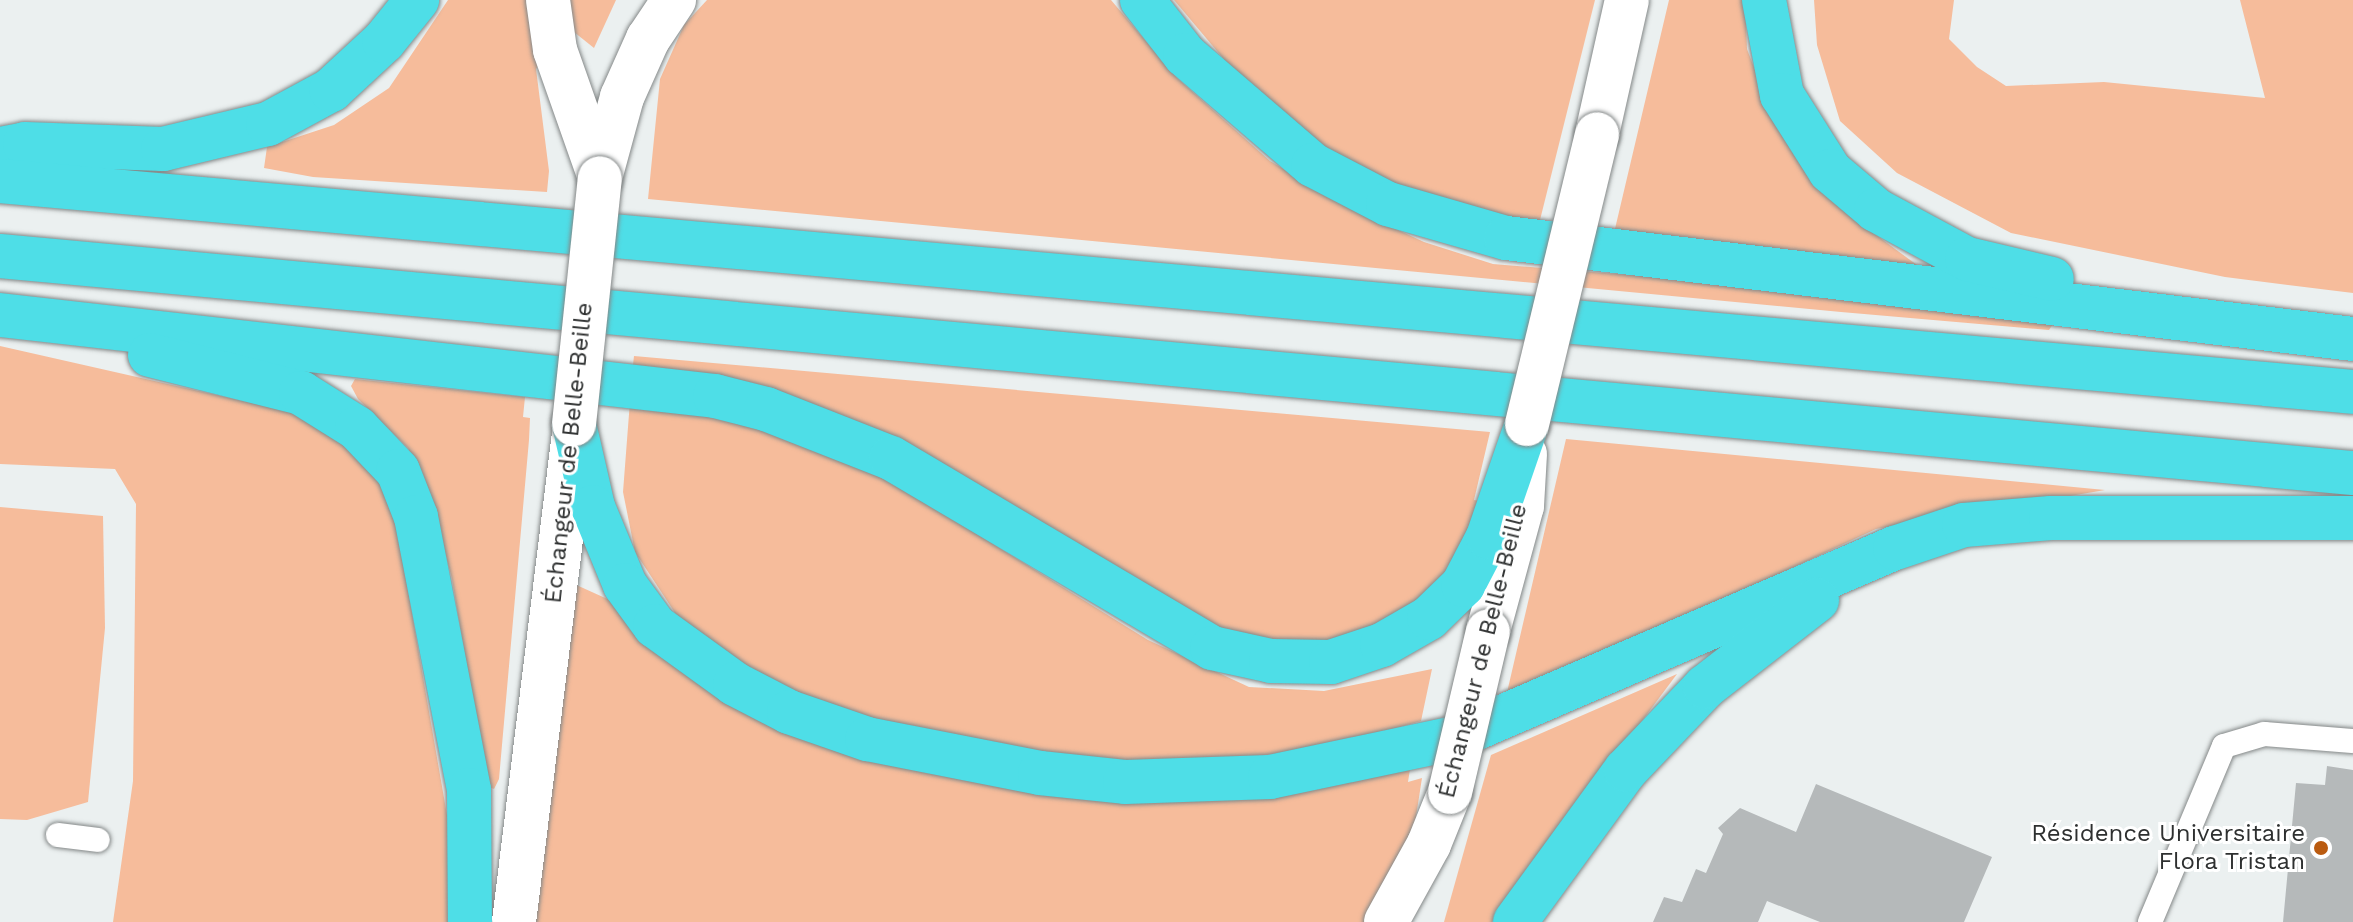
<!DOCTYPE html>
<html>
<head>
<meta charset="utf-8">
<style>
  body { margin:0 }
  #map { position:relative; width:2353px; height:922px; overflow:hidden; background:#ebf0f0; font-family:"Work Sans",sans-serif }
  div>[style] { position:absolute }
  .green>* { inset:0; background:#f6bc9b }
  .building>* { inset:0; background:#b5b9ba }
  .roads { filter:drop-shadow(0 0 2px #848888) drop-shadow(0 0 2px #848888) }
  .service>* { height:24px; margin:-12px; padding:0 12px; transform-origin:12px; border-radius:12px; background:#fff }
  .minor>* { height:44px; margin:-22px; padding:0 22px; transform-origin:22px; border-radius:22px; background:#fff }
  .tertiary>* { height:44px; margin:-22px; padding:0 22px; transform-origin:22px; border-radius:22px; background:#fff }
  .trunk>* { height:44px; margin:-22px; padding:0 22px; transform-origin:22px; border-radius:22px; background:#4edee7 }
  .bridges { filter:drop-shadow(0 0 2px #848888) drop-shadow(0 0 2px #848888) }
  .tertiary-bridge>* { height:44px; margin:-22px; padding:0 22px; transform-origin:22px; border-radius:22px; background:#fff }
  .dots>* { width:22px; height:22px; translate:-50% -50%; box-sizing:border-box; border:4px solid #fff; border-radius:50% }
  span { translate:-50% -50%; white-space:nowrap; text-align:center; line-height:1.15; -webkit-text-stroke:6px #fff; paint-order:stroke }
  .street-label { font-size:24px; color:#2e3030 }
  .poi-label { font-size:24px; color:#2e3030 }
  .right { translate:-100% -50%; text-align:right }
</style>
</head>
<body>
<div id="map">
  <div class="green">
    <i style="clip-path:polygon(448px 0,533px 0,542px 61px,536px 69px,549px 171px,547px 192px,313px 177px,264px 168px,267px 147px,334px 125px,389px 88px)"></i>
    <i style="clip-path:polygon(566px 0,616px 0,594px 48px,569px 28px)"></i>
    <i style="clip-path:polygon(707px 0,1111px 0,1177px 78px,1270px 161px,1344px 205px,1424px 242px,1493px 264px,1655px 277px,2053px 324px,2049px 330px,1841px 312px,648px 199px,660px 79px,684px 25px)"></i>
    <i style="clip-path:polygon(1174px 0,1595px 0,1537px 232px,1373px 177px,1270px 114px)"></i>
    <i style="clip-path:polygon(1669px 0,1745px 0,1747px 49px,1772px 115px,1861px 224px,1917px 265px,1614px 233px)"></i>
    <i style="clip-path:polygon(1814px 0,1954px 0,1949px 39px,1977px 67px,2006px 86px,2104px 82px,2265px 98px,2240px 0,2353px 0,2353px 293px,2225px 277px,2011px 233px,1897px 173px,1840px 121px,1817px 45px)"></i>
    <i style="clip-path:polygon(0 346px,314px 417px,366px 460px,393px 504px,448px 821px,448px 922px,113px 922px,133px 781px,136px 504px,115px 469px,0 464px)"></i>
    <i style="clip-path:polygon(634px 356px,1490px 432px,1474px 500px,1487px 502px,1434px 594px,1332px 646px,1221px 636px,960px 480px,632px 373px)"></i>
    <i style="clip-path:polygon(355px 379px,525px 397px,523px 417px,530px 418px,529px 440px,499px 779px,494px 789px,487px 786px,452px 579px,435px 513px,408px 448px,358px 399px,351px 386px)"></i>
    <i style="clip-path:polygon(630px 401px,723px 415px,864px 464px,1148px 640px,1249px 687px,1324px 691px,1432px 669px,1421px 721px,1323px 749px,1179px 764px,1026px 756px,805px 701px,723px 657px,681px 622px,635px 552px,623px 492px)"></i>
    <i style="clip-path:polygon(1566px 439px,2105px 490px,1876px 529px,1505px 701px)"></i>
    <i style="clip-path:polygon(0 507px,103px 516px,105px 628px,88px 802px,27px 820px,0 819px)"></i>
    <i style="clip-path:polygon(572px 583px,614px 602px,871px 761px,1410px 769px,1408px 782px,1422px 778px,1415px 823px,1402px 859px,1364px 922px,532px 922px)"></i>
    <i style="clip-path:polygon(1677px 674px,1492px 922px,1444px 922px,1491px 755px)"></i>
  </div>
  <div class="building">
    <i style="clip-path:polygon(2327px 766px,2353px 770px,2353px 922px,2283px 922px,2296px 783px,2325px 785px)"></i>
    <i style="clip-path:polygon(1816px 784px,1992px 857px,1964px 922px,1820px 922px,1767px 901px,1758px 922px,1653px 922px,1664px 897px,1682px 902px,1696px 869px,1706px 873px,1723px 834px,1718px 828px,1740px 808px,1796px 832px)"></i>
  </div>
  <div class="roads">
    <div class="service">
      <i style="left:58px;top:835px;width:40px;rotate:7.1deg"></i>
      <i style="left:2150px;top:922px;width:191px;rotate:-67.2deg"></i>
      <i style="left:2224px;top:746px;width:42px;rotate:-16.7deg"></i>
      <i style="left:2264px;top:734px;width:89px;rotate:4.5deg"></i>
    </div>
    <div class="minor">
      <i style="left:548px;top:0;width:50px;rotate:82deg"></i>
      <i style="left:555px;top:50px;width:136px;rotate:70.6deg"></i>
    </div>
    <div class="tertiary">
      <i style="left:1597px;top:134px;width:137px;rotate:-77.4deg"></i>
      <i style="left:600px;top:178px;width:84px;rotate:-74.8deg"></i>
      <i style="left:622px;top:97px;width:64px;rotate:-65.9deg"></i>
      <i style="left:648px;top:39px;width:47px;rotate:-56.3deg"></i>
      <i style="left:1488px;top:631px;width:130px;rotate:-74.8deg"></i>
      <i style="left:1522px;top:506px;width:52px;rotate:-86.7deg"></i>
      <i style="left:514px;top:922px;width:496px;rotate:-83deg"></i>
      <i style="left:1386px;top:922px;width:89px;rotate:-61.1deg"></i>
      <i style="left:1429px;top:844px;width:56px;rotate:-68deg"></i>
    </div>
    <div class="trunk">
      <i style="left:1142px;top:0;width:70px;rotate:52deg"></i>
      <i style="left:1185px;top:55px;width:169px;rotate:40.7deg"></i>
      <i style="left:1313px;top:165px;width:85px;rotate:27.5deg"></i>
      <i style="left:1388px;top:204px;width:123px;rotate:16.1deg"></i>
      <i style="left:1506px;top:238px;width:853px;rotate:6.8deg"></i>
      <i style="left:1764px;top:0;width:97px;rotate:79.3deg"></i>
      <i style="left:1782px;top:95px;width:90px;rotate:57.7deg"></i>
      <i style="left:1830px;top:171px;width:60px;rotate:40.3deg"></i>
      <i style="left:1876px;top:210px;width:103px;rotate:28.3deg"></i>
      <i style="left:1967px;top:259px;width:87px;rotate:13.2deg"></i>
      <i style="left:0;top:149px;width:25px;rotate:-11deg"></i>
      <i style="left:25px;top:144px;width:138px;rotate:2.1deg"></i>
      <i style="left:163px;top:149px;width:108px;rotate:-13.4deg"></i>
      <i style="left:268px;top:124px;width:72px;rotate:-28.4deg"></i>
      <i style="left:331px;top:90px;width:72px;rotate:-42.8deg"></i>
      <i style="left:384px;top:41px;width:53px;rotate:-51.2deg"></i>
      <i style="left:0;top:181px;width:2362px;rotate:5.12deg"></i>
      <i style="left:0;top:256px;width:2363px;rotate:5.27deg"></i>
      <i style="left:0;top:315px;width:720px;rotate:6.46deg"></i>
      <i style="left:715px;top:396px;width:53px;rotate:14.3deg"></i>
      <i style="left:766px;top:409px;width:134px;rotate:21.4deg"></i>
      <i style="left:891px;top:458px;width:373px;rotate:30.6deg"></i>
      <i style="left:1212px;top:648px;width:60px;rotate:12.4deg"></i>
      <i style="left:1271px;top:661px;width:60px;rotate:1deg"></i>
      <i style="left:1331px;top:662px;width:54px;rotate:-18.4deg"></i>
      <i style="left:1382px;top:645px;width:54px;rotate:-29.9deg"></i>
      <i style="left:1429px;top:618px;width:47px;rotate:-44.1deg"></i>
      <i style="left:1463px;top:585px;width:54px;rotate:-62.5deg"></i>
      <i style="left:1488px;top:537px;width:120px;rotate:-71deg"></i>
      <i style="left:150px;top:355px;width:156px;rotate:14.1deg"></i>
      <i style="left:301px;top:393px;width:66px;rotate:32deg"></i>
      <i style="left:357px;top:428px;width:59px;rotate:46.4deg"></i>
      <i style="left:398px;top:471px;width:49px;rotate:68.6deg"></i>
      <i style="left:416px;top:517px;width:278px;rotate:79deg"></i>
      <i style="left:469px;top:790px;width:132px;rotate:89.6deg"></i>
      <i style="left:574px;top:424px;width:85px;rotate:77.1deg"></i>
      <i style="left:593px;top:507px;width:84px;rotate:67.7deg"></i>
      <i style="left:625px;top:585px;width:51px;rotate:53.8deg"></i>
      <i style="left:655px;top:626px;width:99px;rotate:35.9deg"></i>
      <i style="left:735px;top:684px;width:61px;rotate:27.4deg"></i>
      <i style="left:789px;top:712px;width:83px;rotate:19.1deg"></i>
      <i style="left:867px;top:739px;width:176px;rotate:11.1deg"></i>
      <i style="left:1040px;top:773px;width:85px;rotate:6deg"></i>
      <i style="left:1125px;top:782px;width:145px;rotate:-2deg"></i>
      <i style="left:1270px;top:777px;width:185px;rotate:-11.9deg"></i>
      <i style="left:1451px;top:739px;width:483px;rotate:-23.3deg"></i>
      <i style="left:1895px;top:548px;width:73px;rotate:-18.4deg"></i>
      <i style="left:1964px;top:525px;width:87px;rotate:-4.6deg"></i>
      <i style="left:2051px;top:518px;width:302px"></i>
      <i style="left:1515px;top:922px;width:188px;rotate:-53.9deg"></i>
      <i style="left:1626px;top:770px;width:115px;rotate:-46.4deg"></i>
      <i style="left:1705px;top:687px;width:142px;rotate:-37.8deg"></i>
    </div>
  </div>
  <div class="bridges">
    <div class="tertiary-bridge">
      <i style="left:574px;top:424px;width:247px;rotate:-84deg"></i>
      <i style="left:1527px;top:424px;width:298px;rotate:-76.4deg"></i>
      <i style="left:1450px;top:792px;width:165px;rotate:-76.7deg"></i>
    </div>
  </div>
  <div class="dots">
    <i style="left:2321px;top:848px;background:#ba5b10"></i>
  </div>
  <div class="street-label">
    <span style="left:569px;top:453px;rotate:-84deg">Échangeur de Belle-Beille</span>
    <span style="left:1483px;top:651px;rotate:-76deg">Échangeur de Belle-Beille</span>
  </div>
  <div class="poi-label">
    <span class="right" style="left:2305px;top:848px">Résidence Universitaire<br>Flora Tristan</span>
  </div>
</div>
</body>
</html>
